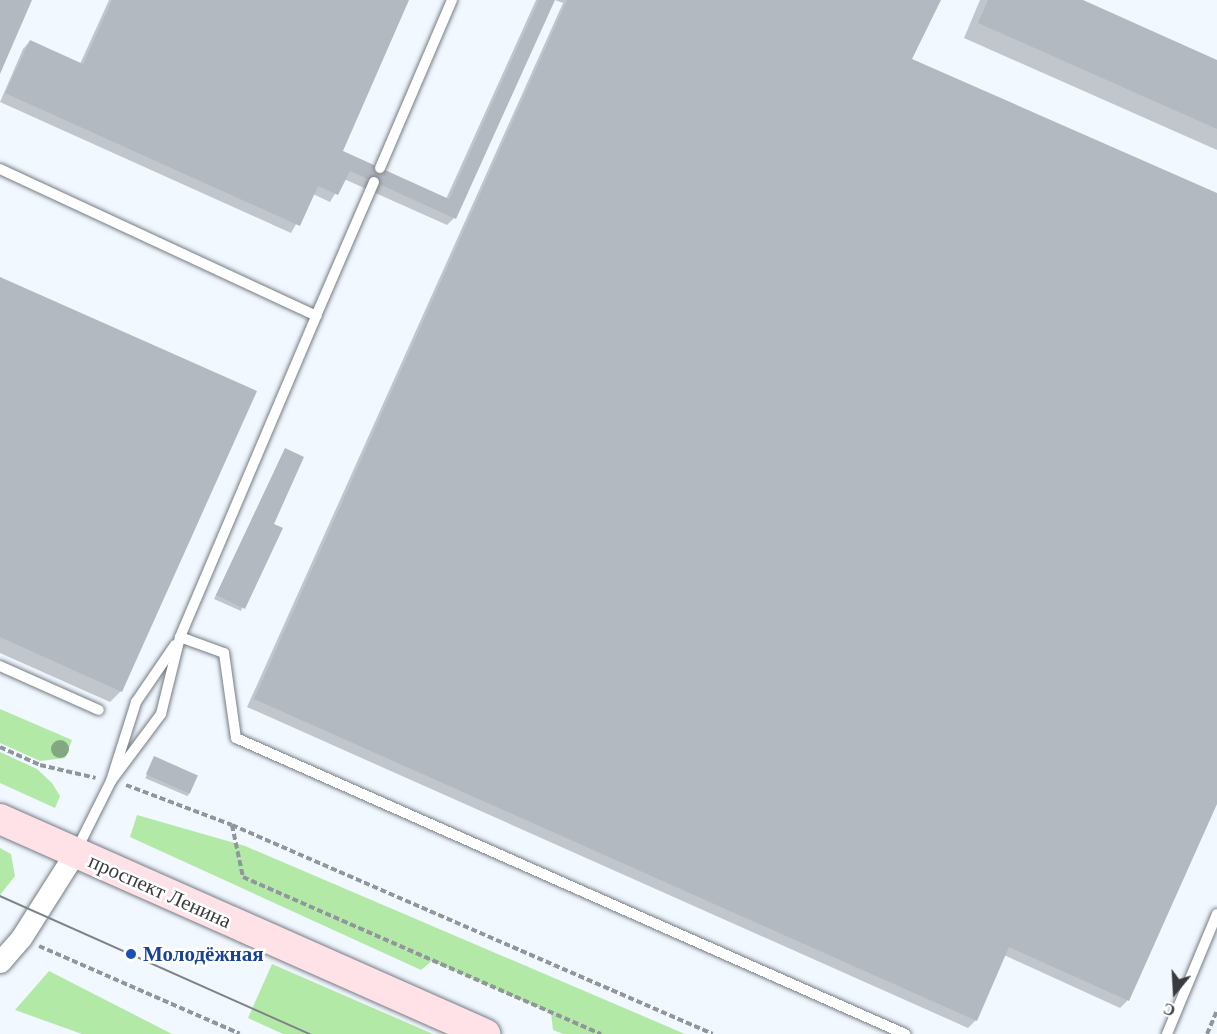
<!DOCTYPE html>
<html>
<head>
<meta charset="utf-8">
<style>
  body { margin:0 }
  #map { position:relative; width:1217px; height:1034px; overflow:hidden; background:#f1f8ff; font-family:Georgia,serif }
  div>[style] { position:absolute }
  .green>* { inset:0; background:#b3e9a6 }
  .shadow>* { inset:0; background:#0003; transform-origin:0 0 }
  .building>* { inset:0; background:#b3b9c0; transform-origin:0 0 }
  .path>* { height:4px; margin-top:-2px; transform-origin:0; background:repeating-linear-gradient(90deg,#91969b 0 6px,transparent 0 9px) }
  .roads { filter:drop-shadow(0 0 2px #767c82) drop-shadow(0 0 2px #767c82) }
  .service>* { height:10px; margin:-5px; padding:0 5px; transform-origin:5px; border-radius:5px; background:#fff }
  .minor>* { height:21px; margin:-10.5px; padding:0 10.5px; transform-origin:10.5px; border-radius:10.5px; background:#fff }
  .secondary>* { height:30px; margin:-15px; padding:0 15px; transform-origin:15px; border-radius:15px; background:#ffe2e7 }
  .tram>* { height:1.5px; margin:-0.75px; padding:0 0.75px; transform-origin:0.75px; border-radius:0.75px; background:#7f8388 }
  .trees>* { width:18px; height:18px; margin:-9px; border-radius:50%; background:#83a780 }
  .dots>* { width:16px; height:16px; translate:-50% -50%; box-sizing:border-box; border:3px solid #fff; border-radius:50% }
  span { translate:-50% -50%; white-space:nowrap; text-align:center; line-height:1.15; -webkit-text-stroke:5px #fff; paint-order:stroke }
  .street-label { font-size:21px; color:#393b3e }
  .transit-label { font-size:21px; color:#164399; font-weight:700 }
  .left { translate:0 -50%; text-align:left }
  .north { position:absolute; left:1145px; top:962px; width:60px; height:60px; -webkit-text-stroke:4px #fff; paint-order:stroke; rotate:198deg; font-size:16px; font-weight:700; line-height:24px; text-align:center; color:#393b3e }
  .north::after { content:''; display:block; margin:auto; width:21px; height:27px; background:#393b3e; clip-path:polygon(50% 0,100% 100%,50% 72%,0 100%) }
</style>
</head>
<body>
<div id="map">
  <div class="green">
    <i style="clip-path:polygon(0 709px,72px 740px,65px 758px,40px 761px,0 743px)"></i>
    <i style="clip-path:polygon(0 752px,37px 769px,52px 783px,60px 796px,55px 808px,0 783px)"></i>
    <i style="clip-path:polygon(137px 815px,245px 846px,685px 1034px,563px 1034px,553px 1030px,551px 1013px,432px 961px,421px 970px,130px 837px)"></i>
    <i style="clip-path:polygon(0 848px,11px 854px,15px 876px,0 895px)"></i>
    <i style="clip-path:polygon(272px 964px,433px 1034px,283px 1034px,248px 1018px)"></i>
    <i style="clip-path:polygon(49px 971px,172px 1034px,173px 1034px,82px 1034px,15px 1010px)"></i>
  </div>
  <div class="shadow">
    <i style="clip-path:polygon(109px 0,406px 0,341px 152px,446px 199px,536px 0,553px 0,454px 218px,447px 225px,344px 179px,330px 202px,313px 194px,291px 233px,0 102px,23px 49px,30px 41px,80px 64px)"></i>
    <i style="clip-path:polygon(555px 0,940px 0,910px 60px,1217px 195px,1217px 800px,1127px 1001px,1120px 1008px,1004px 955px,976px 1020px,968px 1028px,247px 707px,563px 3px)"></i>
    <i style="clip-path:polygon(980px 0,1079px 0,1217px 61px,1217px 150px,964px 38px)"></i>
    <i style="clip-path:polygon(0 279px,121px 691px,110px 702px,0 653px)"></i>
    <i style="clip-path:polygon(285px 450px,272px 525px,241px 611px,214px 599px)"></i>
    <i style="left:154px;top:758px;width:46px;height:22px;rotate:23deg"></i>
  </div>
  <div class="building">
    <i style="clip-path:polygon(0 0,32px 0,0 74px)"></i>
    <i style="clip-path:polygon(112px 0,409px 0,343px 151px,449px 199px,539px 0,555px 0,456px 219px,350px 171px,338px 195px,318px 186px,300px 226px,5px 93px,30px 40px,83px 64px)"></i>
    <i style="clip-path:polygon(567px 0,941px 0,912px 59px,1217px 193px,1217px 804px,1129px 1001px,1009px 947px,977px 1021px,254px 699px)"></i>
    <i style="clip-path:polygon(988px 0,1083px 0,1217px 60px,1217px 129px,978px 23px)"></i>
    <i style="clip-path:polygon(0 277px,257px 391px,122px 692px,0 637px)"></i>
    <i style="clip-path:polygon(285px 448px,304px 457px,274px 524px,283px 528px,245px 609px,216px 595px)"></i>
    <i style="left:154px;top:756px;width:48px;height:20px;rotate:24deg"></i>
  </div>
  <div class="path">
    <i style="left:0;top:747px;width:44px;rotate:24.2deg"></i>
    <i style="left:40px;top:765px;width:57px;rotate:13.1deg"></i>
    <i style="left:126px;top:785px;width:113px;rotate:20.7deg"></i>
    <i style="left:232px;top:825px;width:524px;rotate:23.49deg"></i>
    <i style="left:232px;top:825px;width:53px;rotate:78.1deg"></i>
    <i style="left:243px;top:877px;width:391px;rotate:23.7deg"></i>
    <i style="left:39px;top:946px;width:219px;rotate:23.6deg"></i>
    <i style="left:1207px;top:1034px;width:25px;rotate:-67deg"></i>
  </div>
  <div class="roads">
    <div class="service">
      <i style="left:380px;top:168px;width:183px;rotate:-66.8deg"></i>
      <i style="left:0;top:169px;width:349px;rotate:24.9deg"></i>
      <i style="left:316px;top:316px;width:146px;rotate:-66.6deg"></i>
      <i style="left:180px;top:637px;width:47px;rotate:20deg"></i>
      <i style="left:224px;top:653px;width:86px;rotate:82deg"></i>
      <i style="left:236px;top:738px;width:732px;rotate:23.87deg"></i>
      <i style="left:0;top:666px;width:108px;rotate:24deg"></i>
      <i style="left:111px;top:781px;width:84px;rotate:-53.3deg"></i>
      <i style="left:161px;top:714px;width:79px;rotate:-76.1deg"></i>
      <i style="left:180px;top:637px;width:349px;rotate:-67deg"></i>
      <i style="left:76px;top:851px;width:78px;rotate:-63.4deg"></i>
      <i style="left:111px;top:781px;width:83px;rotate:-72.4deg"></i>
      <i style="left:136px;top:702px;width:69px;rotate:-55.6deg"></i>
      <i style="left:1167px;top:1034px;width:130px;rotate:-67.4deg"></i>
    </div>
    <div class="minor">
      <i style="left:0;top:962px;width:32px;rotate:-49deg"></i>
      <i style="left:21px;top:938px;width:101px;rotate:-57.6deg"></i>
    </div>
    <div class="secondary">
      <i style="left:0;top:819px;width:531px;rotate:23.91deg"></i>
    </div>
  </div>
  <div class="tram">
    <i style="left:0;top:896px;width:339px;rotate:24deg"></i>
  </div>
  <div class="trees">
    <i style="left:60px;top:749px"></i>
  </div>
  <div class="dots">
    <i style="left:131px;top:954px;background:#1a4fb4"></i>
  </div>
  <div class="street-label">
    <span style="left:160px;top:891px;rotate:24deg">проспект Ленина</span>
  </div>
  <div class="transit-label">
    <span class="left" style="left:143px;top:954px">Молодёжная</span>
  </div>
  <div class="north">С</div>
</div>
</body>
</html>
